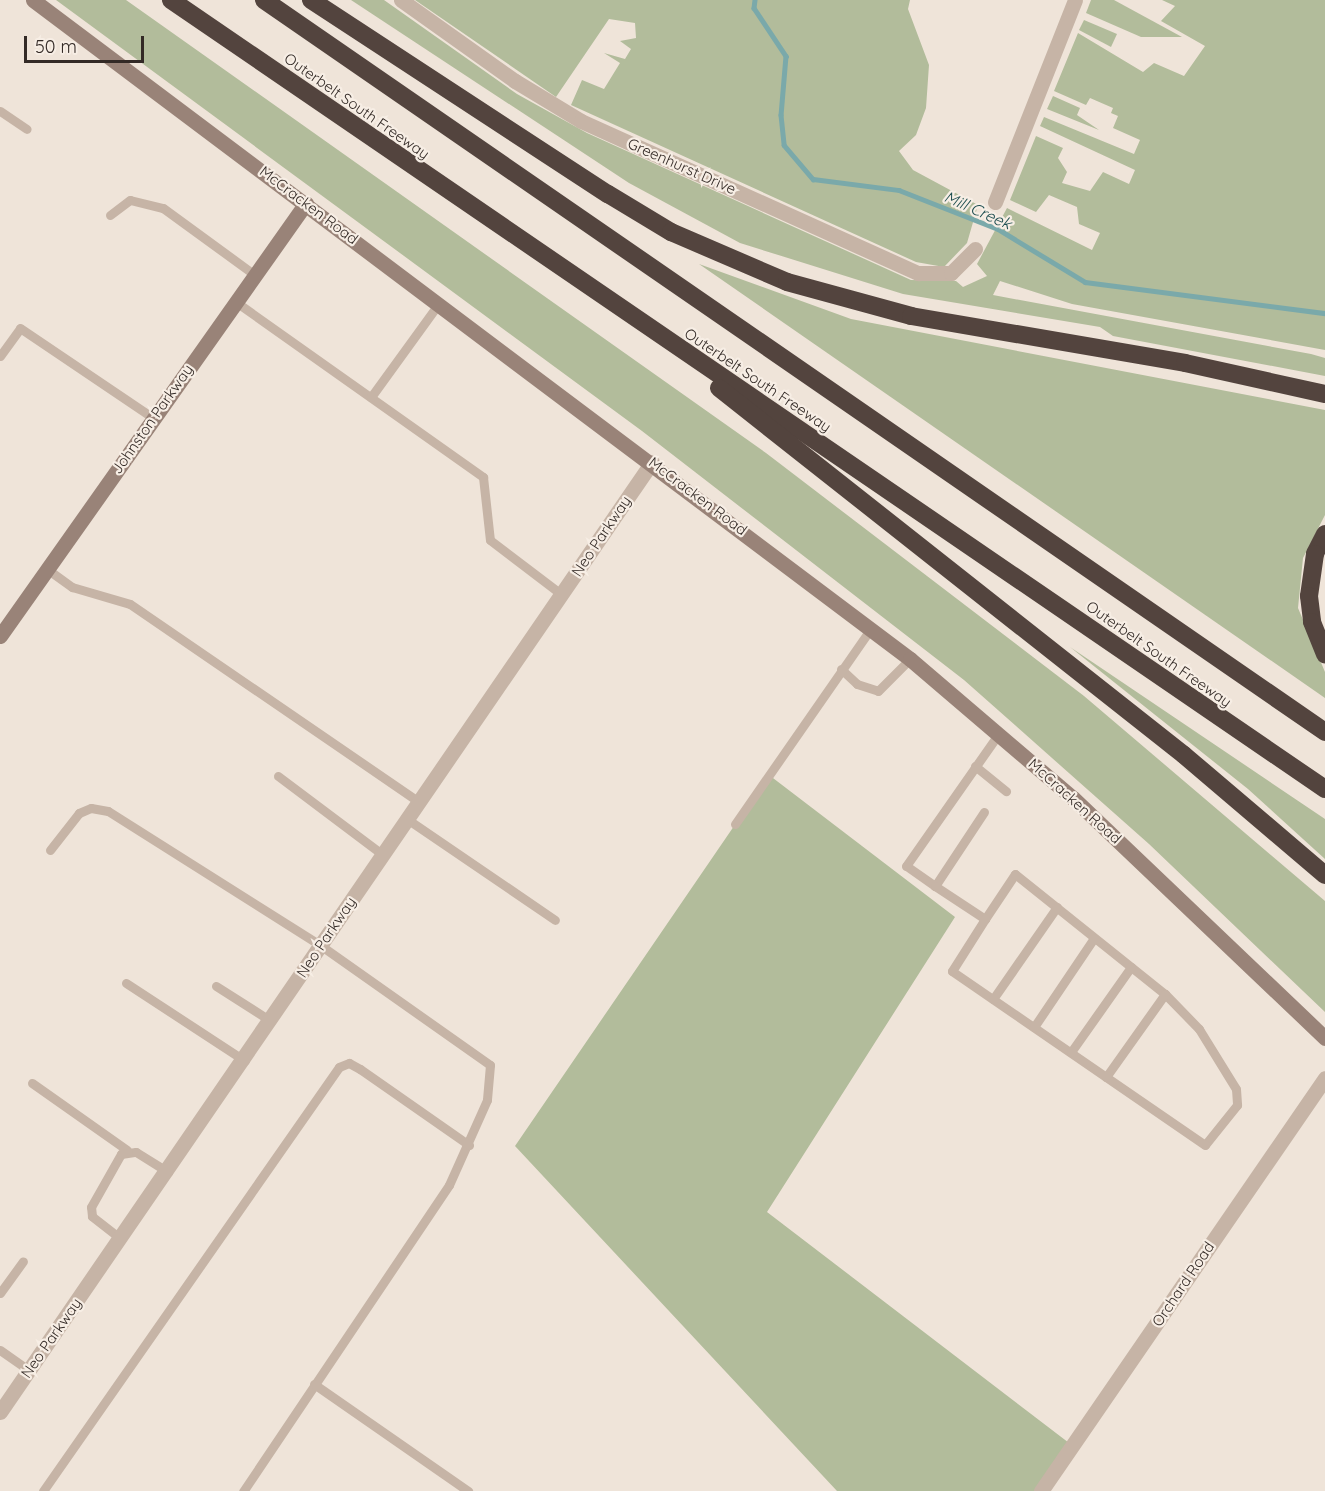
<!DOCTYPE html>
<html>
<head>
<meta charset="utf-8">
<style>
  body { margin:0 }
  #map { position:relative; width:1325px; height:1491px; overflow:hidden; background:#efe4d9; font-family:Quicksand,sans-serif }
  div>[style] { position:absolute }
  .green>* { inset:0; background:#b2bc9b }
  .stream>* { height:4.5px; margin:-2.25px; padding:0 2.25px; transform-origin:2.25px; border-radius:2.25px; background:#7aa9aa }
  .lane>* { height:9px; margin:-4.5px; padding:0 4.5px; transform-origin:4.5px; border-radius:4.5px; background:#c6b4a6 }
  .street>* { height:15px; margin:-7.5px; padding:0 7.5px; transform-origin:7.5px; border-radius:7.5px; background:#c6b4a6 }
  .secondary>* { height:15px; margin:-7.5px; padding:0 7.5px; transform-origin:7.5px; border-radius:7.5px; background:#998378 }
  .highway>* { height:18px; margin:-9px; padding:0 9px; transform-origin:9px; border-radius:9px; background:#53443e }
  span { translate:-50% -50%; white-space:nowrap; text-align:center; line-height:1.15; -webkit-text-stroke:4.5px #f7eee5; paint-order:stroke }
  .street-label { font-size:15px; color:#332a26 }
  .water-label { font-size:16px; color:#1f4f51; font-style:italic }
  .scale { position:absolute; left:24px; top:36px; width:120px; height:27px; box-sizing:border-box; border:3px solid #332a26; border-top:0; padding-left:8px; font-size:18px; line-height:21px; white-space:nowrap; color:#332a26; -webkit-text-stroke:4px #f7eee5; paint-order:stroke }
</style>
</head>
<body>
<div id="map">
  <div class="green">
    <i style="clip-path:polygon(56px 0,126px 0,766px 453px,1084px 696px,1325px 901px,1325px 1012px,1149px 844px,964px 680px,642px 431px)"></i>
    <i style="clip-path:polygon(351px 0,384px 0,517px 94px,587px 133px,911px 280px,956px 281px,963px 287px,987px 276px,977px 264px,1007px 208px,1092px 250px,1100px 233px,1079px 224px,1077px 207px,1049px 195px,1036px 212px,1010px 200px,1036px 136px,1063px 148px,1058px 158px,1067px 172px,1062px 183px,1090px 191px,1103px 172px,1129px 184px,1135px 170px,1040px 126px,1044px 117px,1134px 154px,1140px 140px,1113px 128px,1118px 116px,1111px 113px,1113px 108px,1090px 98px,1086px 105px,1054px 91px,1078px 33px,1143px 72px,1154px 63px,1184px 76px,1205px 46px,1161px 21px,1175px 6px,1162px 0,1325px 0,1325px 350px,1072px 304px,1000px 281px,993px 295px,1311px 354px,1325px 358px,1325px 376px,1113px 336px,1100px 327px,903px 294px,740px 243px,629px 183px)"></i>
    <i style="clip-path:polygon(415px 0,910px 0,908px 9px,929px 65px,926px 108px,916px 135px,899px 151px,913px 170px,978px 205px,967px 243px,944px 267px,916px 262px,571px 105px,582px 80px,604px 89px,620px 63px,604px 53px,625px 59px,631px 49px,620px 41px,636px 38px,635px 23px,609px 19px,556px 97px)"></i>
    <i style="clip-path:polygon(1091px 0,1114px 0,1182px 37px,1141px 37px,1086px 13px)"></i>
    <i style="clip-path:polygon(1084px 20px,1117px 34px,1111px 47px,1079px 30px)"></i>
    <i style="clip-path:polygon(1053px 96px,1080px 108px,1077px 115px,1099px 130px,1047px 109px)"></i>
    <i style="clip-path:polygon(699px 264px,851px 319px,1325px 410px,1325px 515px,1303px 558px,1298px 608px,1325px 672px,1325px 698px)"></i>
    <i style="clip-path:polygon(1070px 647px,1325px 819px,1325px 859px,1248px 789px)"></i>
    <i style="clip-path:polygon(769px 775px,955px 917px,767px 1212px,1073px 1446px,1041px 1491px,837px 1491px,515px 1146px)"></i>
  </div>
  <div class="stream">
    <i style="left:755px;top:0;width:8px;rotate:97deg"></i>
    <i style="left:754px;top:8px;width:58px;rotate:56.3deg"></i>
    <i style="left:786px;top:56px;width:59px;rotate:94.8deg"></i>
    <i style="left:781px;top:115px;width:30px;rotate:84deg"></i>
    <i style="left:784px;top:145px;width:45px;rotate:49.5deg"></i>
    <i style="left:813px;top:179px;width:87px;rotate:7.3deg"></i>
    <i style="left:899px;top:190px;width:106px;rotate:21.5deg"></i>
    <i style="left:998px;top:229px;width:102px;rotate:31.3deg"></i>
    <i style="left:1085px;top:282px;width:242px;rotate:7.4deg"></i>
  </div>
  <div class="lane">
    <i style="left:0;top:111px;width:32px;rotate:34deg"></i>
    <i style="left:110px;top:215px;width:25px;rotate:-37deg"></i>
    <i style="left:130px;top:200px;width:34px;rotate:14deg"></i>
    <i style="left:163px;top:208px;width:114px;rotate:36.1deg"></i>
    <i style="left:236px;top:302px;width:303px;rotate:35.3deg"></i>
    <i style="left:483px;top:477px;width:63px;rotate:83.7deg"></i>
    <i style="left:490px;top:540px;width:89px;rotate:37.3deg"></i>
    <i style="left:0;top:356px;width:34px;rotate:-54deg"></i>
    <i style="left:20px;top:328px;width:159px;rotate:34deg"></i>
    <i style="left:371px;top:397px;width:116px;rotate:-54.1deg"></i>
    <i style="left:47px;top:569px;width:31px;rotate:36deg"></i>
    <i style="left:72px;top:587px;width:60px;rotate:16.3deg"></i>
    <i style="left:130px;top:604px;width:349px;rotate:34.4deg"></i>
    <i style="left:841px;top:669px;width:22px;rotate:43deg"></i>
    <i style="left:857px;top:684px;width:22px;rotate:18deg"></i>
    <i style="left:878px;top:691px;width:45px;rotate:-45deg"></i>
    <i style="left:975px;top:766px;width:40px;rotate:39deg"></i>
    <i style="left:278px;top:776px;width:130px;rotate:36.9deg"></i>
    <i style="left:984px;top:812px;width:89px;rotate:123.5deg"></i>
    <i style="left:935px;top:886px;width:35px;rotate:-145deg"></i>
    <i style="left:906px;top:866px;width:162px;rotate:-55deg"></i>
    <i style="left:407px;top:819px;width:179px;rotate:34.3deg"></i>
    <i style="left:735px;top:824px;width:239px;rotate:-55.2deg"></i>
    <i style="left:50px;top:850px;width:47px;rotate:-51.9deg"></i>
    <i style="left:79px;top:813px;width:13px;rotate:-23deg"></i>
    <i style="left:91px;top:808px;width:17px;rotate:10deg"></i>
    <i style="left:108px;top:811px;width:251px;rotate:32.3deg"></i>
    <i style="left:320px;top:945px;width:208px;rotate:35.2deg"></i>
    <i style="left:490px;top:1065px;width:35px;rotate:95deg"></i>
    <i style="left:487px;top:1100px;width:93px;rotate:114.1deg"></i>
    <i style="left:449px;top:1185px;width:369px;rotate:123.9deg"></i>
    <i style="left:935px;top:886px;width:60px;rotate:33.4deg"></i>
    <i style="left:985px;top:919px;width:54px;rotate:-56.3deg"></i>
    <i style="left:1015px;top:874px;width:192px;rotate:38.7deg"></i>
    <i style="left:1165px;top:994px;width:49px;rotate:45.8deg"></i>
    <i style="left:1199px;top:1029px;width:70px;rotate:58.3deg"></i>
    <i style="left:1236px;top:1089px;width:16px;rotate:86deg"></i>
    <i style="left:1237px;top:1105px;width:51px;rotate:128.7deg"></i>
    <i style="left:1205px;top:1145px;width:307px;rotate:-145.5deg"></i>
    <i style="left:952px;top:971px;width:62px;rotate:-57.6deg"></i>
    <i style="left:126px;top:983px;width:142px;rotate:33.2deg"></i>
    <i style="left:216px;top:986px;width:65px;rotate:32.5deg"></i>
    <i style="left:993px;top:999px;width:112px;rotate:-55.2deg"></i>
    <i style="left:1034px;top:1027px;width:107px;rotate:-56deg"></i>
    <i style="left:1071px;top:1052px;width:104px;rotate:-54.8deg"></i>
    <i style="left:1106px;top:1077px;width:102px;rotate:-54.6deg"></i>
    <i style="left:32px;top:1083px;width:116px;rotate:35.2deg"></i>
    <i style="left:121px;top:1239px;width:37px;rotate:-142deg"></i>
    <i style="left:92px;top:1216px;width:9px;rotate:-96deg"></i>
    <i style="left:91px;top:1207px;width:61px;rotate:-60.5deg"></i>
    <i style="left:121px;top:1154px;width:15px;rotate:-8deg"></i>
    <i style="left:136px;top:1152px;width:38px;rotate:32deg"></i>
    <i style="left:0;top:1293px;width:39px;rotate:-54deg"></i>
    <i style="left:0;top:1350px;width:35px;rotate:35deg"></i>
    <i style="left:314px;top:1384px;width:188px;rotate:34.8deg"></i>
    <i style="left:43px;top:1491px;width:517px;rotate:-55.08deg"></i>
    <i style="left:339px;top:1067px;width:11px;rotate:-22deg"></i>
    <i style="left:349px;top:1063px;width:13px;rotate:29deg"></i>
    <i style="left:360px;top:1069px;width:133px;rotate:34.9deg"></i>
  </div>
  <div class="street">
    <i style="left:401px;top:0;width:140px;rotate:35.4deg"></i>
    <i style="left:515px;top:81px;width:77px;rotate:31.2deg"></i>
    <i style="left:581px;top:121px;width:370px;rotate:24.3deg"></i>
    <i style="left:918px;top:273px;width:33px"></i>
    <i style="left:951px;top:273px;width:34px;rotate:-45deg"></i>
    <i style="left:995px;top:202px;width:217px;rotate:-68.4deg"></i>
    <i style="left:0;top:1412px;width:1152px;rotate:-55.54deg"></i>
    <i style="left:1041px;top:1491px;width:501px;rotate:-55.49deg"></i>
  </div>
  <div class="secondary">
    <i style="left:33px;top:0;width:1097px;rotate:36.92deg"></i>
    <i style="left:910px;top:659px;width:214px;rotate:40.5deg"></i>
    <i style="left:1073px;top:798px;width:348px;rotate:43.6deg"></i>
    <i style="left:0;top:636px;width:530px;rotate:-54.75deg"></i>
  </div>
  <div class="highway">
    <i style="left:171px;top:0;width:1398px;rotate:34.36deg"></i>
    <i style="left:264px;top:0;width:1289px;rotate:34.6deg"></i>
    <i style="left:311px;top:0;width:355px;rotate:33.2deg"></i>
    <i style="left:608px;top:194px;width:74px;rotate:31.1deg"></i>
    <i style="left:671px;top:232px;width:126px;rotate:23.3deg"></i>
    <i style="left:787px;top:282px;width:129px;rotate:15.3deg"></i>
    <i style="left:911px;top:316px;width:278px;rotate:9.7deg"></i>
    <i style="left:1185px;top:363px;width:143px;rotate:12.5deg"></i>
    <i style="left:719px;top:388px;width:592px;rotate:38.28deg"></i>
    <i style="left:1184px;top:755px;width:185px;rotate:40.4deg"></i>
    <i style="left:1325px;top:534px;width:22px;rotate:117deg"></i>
    <i style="left:1315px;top:554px;width:42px;rotate:98.1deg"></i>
    <i style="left:1309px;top:596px;width:26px;rotate:83deg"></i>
    <i style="left:1312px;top:622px;width:35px;rotate:68deg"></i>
  </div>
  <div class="street-label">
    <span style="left:357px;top:106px;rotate:35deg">Outerbelt South Freeway</span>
    <span style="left:682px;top:166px;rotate:24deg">Greenhurst Drive</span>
    <span style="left:309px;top:205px;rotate:37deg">McCracken Road</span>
    <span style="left:758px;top:380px;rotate:34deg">Outerbelt South Freeway</span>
    <span style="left:152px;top:419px;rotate:-55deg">Johnston Parkway</span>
    <span style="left:698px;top:496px;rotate:37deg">McCracken Road</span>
    <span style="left:601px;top:536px;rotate:-56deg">Neo Parkway</span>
    <span style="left:1159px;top:654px;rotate:35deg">Outerbelt South Freeway</span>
    <span style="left:1075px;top:801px;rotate:42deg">McCracken Road</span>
    <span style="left:326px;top:937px;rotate:-56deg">Neo Parkway</span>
    <span style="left:1183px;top:1284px;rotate:-56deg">Orchard Road</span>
    <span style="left:51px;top:1338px;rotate:-55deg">Neo Parkway</span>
  </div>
  <div class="water-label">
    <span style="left:978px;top:210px;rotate:24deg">Mill Creek</span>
  </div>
  <div class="scale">50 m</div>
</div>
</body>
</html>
